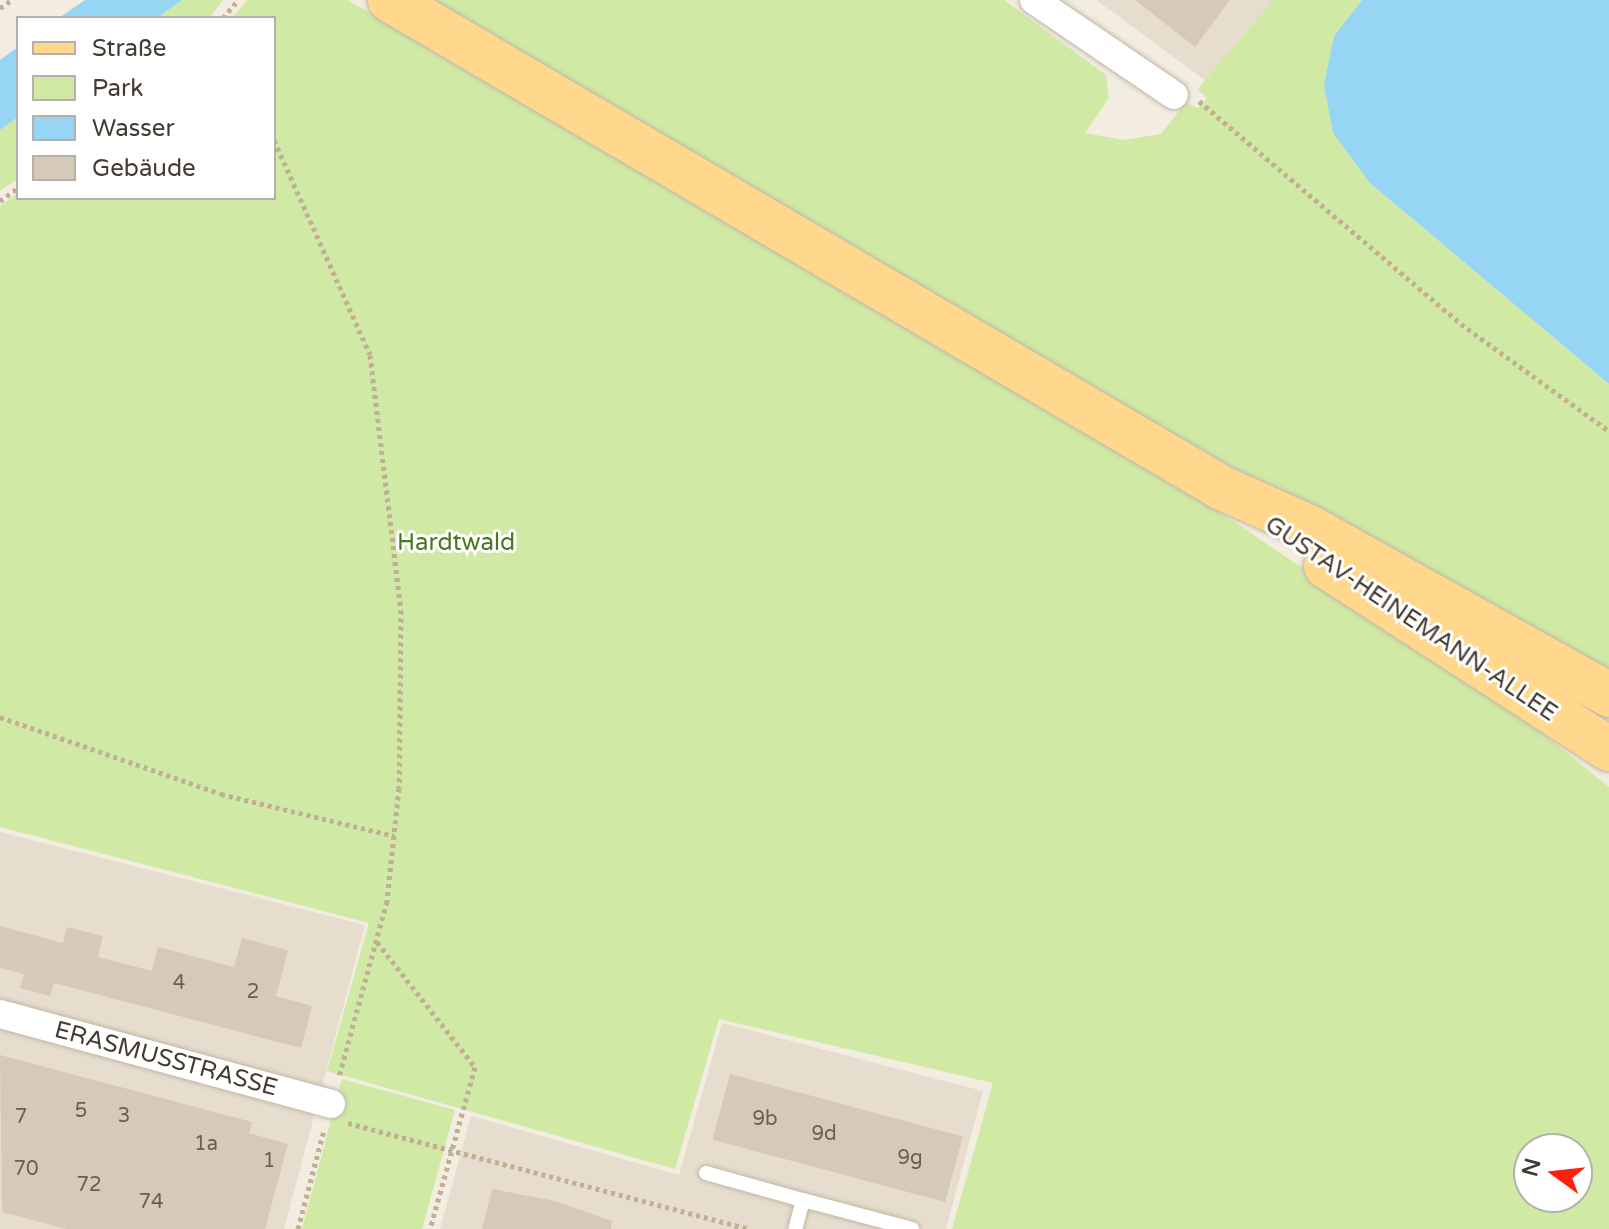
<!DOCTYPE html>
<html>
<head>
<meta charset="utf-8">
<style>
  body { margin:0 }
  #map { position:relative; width:1609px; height:1229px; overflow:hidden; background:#f2ece1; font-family:"Varela Round",sans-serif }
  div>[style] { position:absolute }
  .residential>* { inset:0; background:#e7ddce }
  .green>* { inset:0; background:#d0eaa5 }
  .water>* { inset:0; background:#97d5f5 }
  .building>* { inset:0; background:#d7c9b9; transform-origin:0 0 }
  .path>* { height:5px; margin-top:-2.5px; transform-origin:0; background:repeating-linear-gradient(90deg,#c1ae93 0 4px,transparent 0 8px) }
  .roads { filter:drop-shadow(0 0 2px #c0b6a6) drop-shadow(0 0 2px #c0b6a6) }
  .service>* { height:14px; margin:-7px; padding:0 7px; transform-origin:7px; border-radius:7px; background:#fff }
  .minor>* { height:28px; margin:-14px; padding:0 14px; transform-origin:14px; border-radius:14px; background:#fff }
  .primary>* { height:44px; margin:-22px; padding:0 22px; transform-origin:22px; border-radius:22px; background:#ffd78d }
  span { translate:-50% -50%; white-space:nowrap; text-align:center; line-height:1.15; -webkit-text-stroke:6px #fff; paint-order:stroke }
  .number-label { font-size:20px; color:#685e54 }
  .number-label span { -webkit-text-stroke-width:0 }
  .park-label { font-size:24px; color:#487921 }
  .street-label { font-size:24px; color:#433b32 }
  .legend { position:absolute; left:16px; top:16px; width:260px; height:184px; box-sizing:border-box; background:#fff; border:2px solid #b4b1ad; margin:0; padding:10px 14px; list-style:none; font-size:24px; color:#433b32 }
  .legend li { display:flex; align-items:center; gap:16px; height:40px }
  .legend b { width:40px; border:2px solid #b4b1ad }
  .north { position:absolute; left:1513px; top:1133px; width:80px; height:80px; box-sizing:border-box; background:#fff; border:2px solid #b4b1ad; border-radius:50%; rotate:285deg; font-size:22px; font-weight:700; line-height:32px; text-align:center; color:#433b32 }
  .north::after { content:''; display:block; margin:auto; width:28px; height:36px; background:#ff200b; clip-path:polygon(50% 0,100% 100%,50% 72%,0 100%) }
</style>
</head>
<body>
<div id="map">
  <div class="residential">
    <i style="clip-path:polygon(1096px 0,1273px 0,1205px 80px)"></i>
    <i style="clip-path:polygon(0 832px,365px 925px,284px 1229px,0 1229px)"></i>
    <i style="clip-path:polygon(722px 1023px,983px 1091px,946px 1229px,440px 1229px,471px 1116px,679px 1175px)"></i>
  </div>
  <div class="green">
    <i style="clip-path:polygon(182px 0,223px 0,209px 18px,157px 18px)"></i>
    <i style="clip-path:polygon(evenodd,247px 0,348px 0,1211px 506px,1529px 722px,1609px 787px,1609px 1229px,952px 1229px,993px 1083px,719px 1019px,675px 1169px,327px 1071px,369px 923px,0 827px,0 206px,18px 193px,274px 198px,274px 18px,232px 18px,247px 0,1529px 1149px,1577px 1149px,1577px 1197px,1529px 1197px,1529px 1149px)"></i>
    <i style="clip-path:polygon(427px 0,1004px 0,1106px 75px,1109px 98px,1085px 133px,1124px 140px,1161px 134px,1186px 102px,1198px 108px,1207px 98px,1198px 90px,1205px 80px,1273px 0,1362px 0,1333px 37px,1370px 183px,1609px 384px,1609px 675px,1198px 448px)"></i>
    <i style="clip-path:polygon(18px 117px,18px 179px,0 191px,0 130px)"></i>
    <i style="clip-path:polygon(342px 1079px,455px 1110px,422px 1229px,302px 1229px)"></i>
  </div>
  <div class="water">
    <i style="clip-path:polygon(85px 0,182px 0,157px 18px,59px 18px)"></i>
    <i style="clip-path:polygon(1362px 0,1609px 0,1609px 384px,1370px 183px,1333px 133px,1324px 85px,1334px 36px)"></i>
    <i style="clip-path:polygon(18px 47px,18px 117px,0 130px,0 60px)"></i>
  </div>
  <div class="building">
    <i style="clip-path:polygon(1135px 0,1230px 0,1195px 47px)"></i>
    <i style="clip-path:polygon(0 926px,63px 943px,67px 927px,103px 936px,98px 957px,152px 971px,158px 947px,234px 967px,242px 938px,288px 950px,276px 996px,312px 1006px,301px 1048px,54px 983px,50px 996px,20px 988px,24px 974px,0 968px)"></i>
    <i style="clip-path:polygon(0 1055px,252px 1122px,249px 1133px,288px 1144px,265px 1229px,66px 1229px,2px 1212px)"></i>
    <i style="left:730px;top:1074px;width:241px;height:68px;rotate:15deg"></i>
    <i style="clip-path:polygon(492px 1189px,555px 1201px,612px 1221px,611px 1229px,482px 1229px)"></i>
  </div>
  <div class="path">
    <i style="left:0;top:8px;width:14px;rotate:-34deg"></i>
    <i style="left:223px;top:18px;width:23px;rotate:-50deg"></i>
    <i style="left:1199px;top:101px;width:344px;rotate:40.4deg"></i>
    <i style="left:1461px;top:324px;width:183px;rotate:35.9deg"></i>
    <i style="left:274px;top:140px;width:235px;rotate:65.9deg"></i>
    <i style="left:370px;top:355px;width:257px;rotate:83.1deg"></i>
    <i style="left:401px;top:610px;width:178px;rotate:90.6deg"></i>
    <i style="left:399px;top:788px;width:114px;rotate:96.1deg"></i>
    <i style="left:387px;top:901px;width:182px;rotate:105.3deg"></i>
    <i style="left:0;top:201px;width:22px;rotate:-36deg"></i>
    <i style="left:0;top:717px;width:234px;rotate:19.2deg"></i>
    <i style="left:221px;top:794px;width:178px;rotate:13.6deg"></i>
    <i style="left:377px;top:942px;width:159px;rotate:51.9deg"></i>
    <i style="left:475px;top:1067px;width:168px;rotate:105.5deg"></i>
    <i style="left:348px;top:1123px;width:415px;rotate:14.8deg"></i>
    <i style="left:298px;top:1229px;width:102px;rotate:-75.3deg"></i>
  </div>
  <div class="roads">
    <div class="service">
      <i style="left:706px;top:1173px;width:101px;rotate:15.6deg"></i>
      <i style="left:803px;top:1200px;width:30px;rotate:105deg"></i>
      <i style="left:803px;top:1200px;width:113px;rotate:14.9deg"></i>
    </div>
    <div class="minor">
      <i style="left:1034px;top:0;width:169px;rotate:34.2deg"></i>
      <i style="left:0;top:1014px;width:343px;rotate:15.2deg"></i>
    </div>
    <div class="primary">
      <i style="left:390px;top:0;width:965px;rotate:30.39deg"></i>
      <i style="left:1222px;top:488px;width:95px;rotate:24.1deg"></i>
      <i style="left:1309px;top:527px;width:344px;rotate:29.2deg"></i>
      <i style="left:1326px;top:566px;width:337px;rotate:32.9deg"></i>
    </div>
  </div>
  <div class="number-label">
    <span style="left:179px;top:983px">4</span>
    <span style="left:253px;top:992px">2</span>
    <span style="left:81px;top:1111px">5</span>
    <span style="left:124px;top:1116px">3</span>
    <span style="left:21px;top:1117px">7</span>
    <span style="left:765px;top:1119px">9b</span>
    <span style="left:824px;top:1134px">9d</span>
    <span style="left:206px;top:1144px">1a</span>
    <span style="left:910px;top:1158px">9g</span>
    <span style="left:269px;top:1161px">1</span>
    <span style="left:26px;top:1169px">70</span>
    <span style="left:89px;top:1185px">72</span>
    <span style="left:151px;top:1202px">74</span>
  </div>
  <div class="park-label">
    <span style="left:456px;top:543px">Hardtwald</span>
  </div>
  <div class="street-label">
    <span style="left:1411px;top:619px;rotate:34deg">GUSTAV-HEINEMANN-ALLEE</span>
    <span style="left:166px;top:1059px;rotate:15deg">ERASMUSSTRASSE</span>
  </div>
  <ul class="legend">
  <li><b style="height:10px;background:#ffd78d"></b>Straße</li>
  <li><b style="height:22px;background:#d0eaa5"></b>Park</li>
  <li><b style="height:22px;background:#97d5f5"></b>Wasser</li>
  <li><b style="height:22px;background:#d7c9b9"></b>Gebäude</li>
  </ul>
  <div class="north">N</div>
</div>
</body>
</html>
